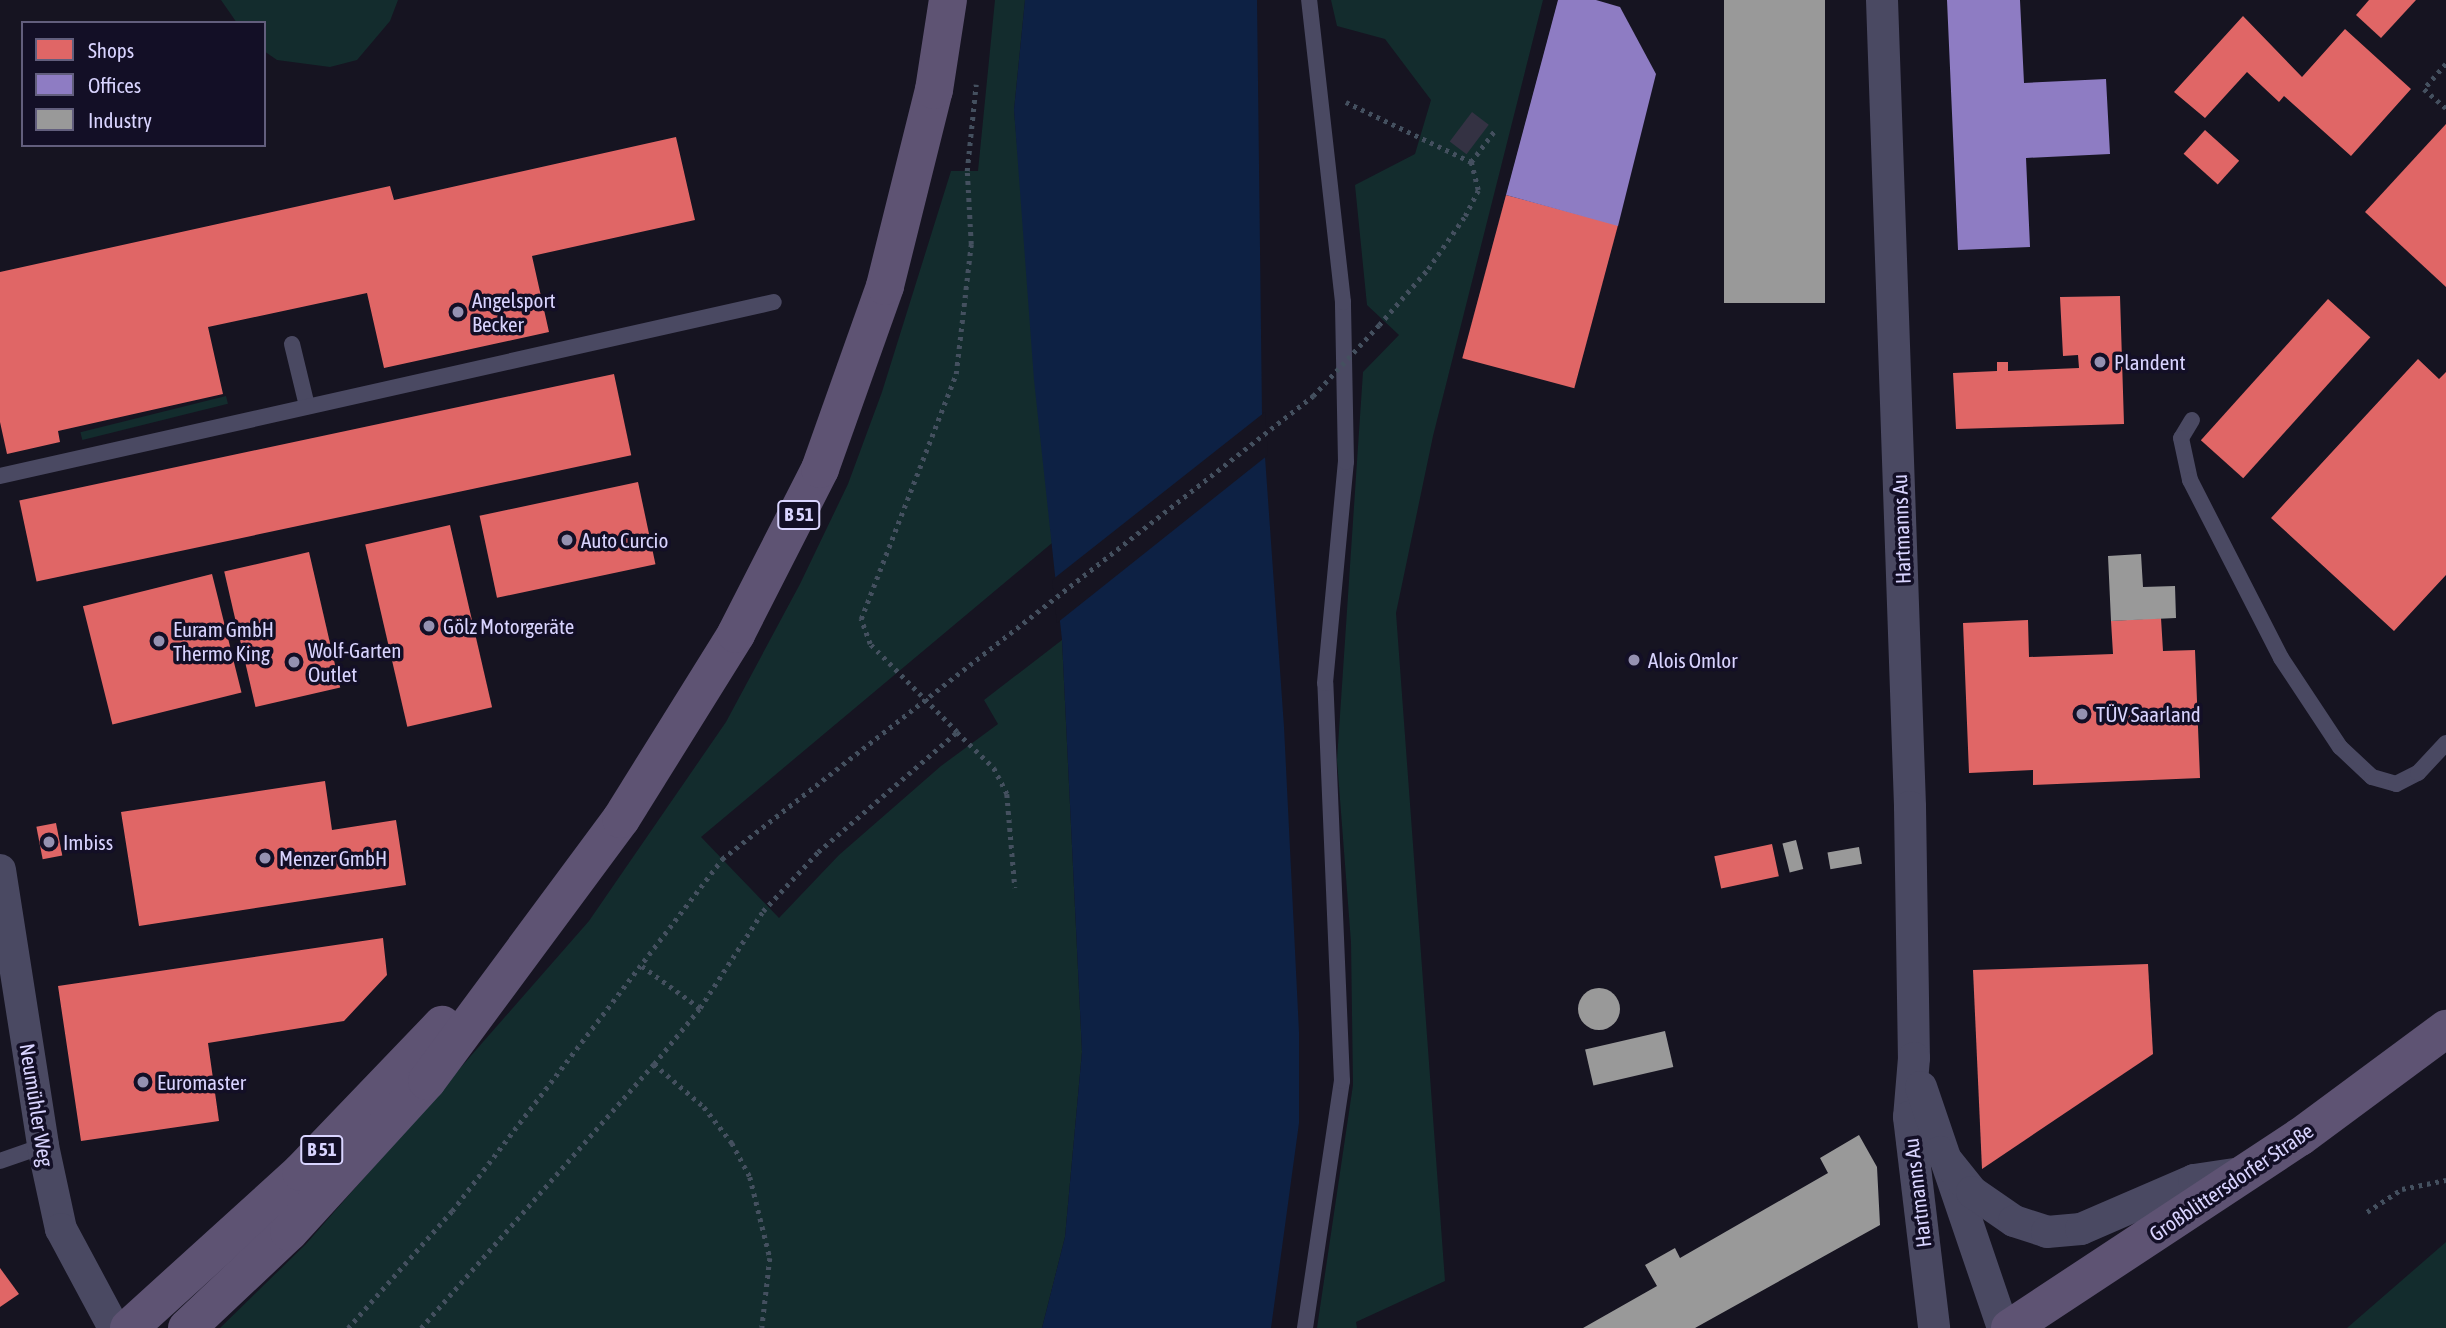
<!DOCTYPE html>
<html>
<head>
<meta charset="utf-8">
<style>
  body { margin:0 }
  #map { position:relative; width:2446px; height:1328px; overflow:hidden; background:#161421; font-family:"Asap Condensed",sans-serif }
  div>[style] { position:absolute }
  .green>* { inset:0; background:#132c2d; transform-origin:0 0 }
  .water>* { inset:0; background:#0d2144 }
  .pier>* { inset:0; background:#161421 }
  .shops>* { inset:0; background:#e06666; transform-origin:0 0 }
  .offices>* { inset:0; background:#8e7cc3 }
  .industry>* { inset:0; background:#999; transform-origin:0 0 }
  .round { border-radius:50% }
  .building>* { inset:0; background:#343243; transform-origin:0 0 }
  .path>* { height:4.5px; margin-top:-2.25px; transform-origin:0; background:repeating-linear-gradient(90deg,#44505f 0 3.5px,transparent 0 8.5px) }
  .lane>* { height:16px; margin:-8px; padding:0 8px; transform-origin:8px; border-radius:8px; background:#4a4962 }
  .street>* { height:32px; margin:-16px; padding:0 16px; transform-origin:16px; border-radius:16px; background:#4a4962 }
  .primary>* { height:38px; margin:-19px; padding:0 19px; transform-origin:19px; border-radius:19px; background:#5e5373 }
  .path-bridge>* { height:4.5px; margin-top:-2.25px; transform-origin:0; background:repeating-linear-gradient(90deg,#44505f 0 3.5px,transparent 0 8.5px) }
  .dots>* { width:19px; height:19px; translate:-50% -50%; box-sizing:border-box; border:4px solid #130f26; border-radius:50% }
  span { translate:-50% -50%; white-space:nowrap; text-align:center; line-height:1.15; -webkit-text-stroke:7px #130f26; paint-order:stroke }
  .shield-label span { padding:2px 5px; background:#130f26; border:2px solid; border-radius:5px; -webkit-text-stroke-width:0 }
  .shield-label { font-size:19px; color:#d9d4ff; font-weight:700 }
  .poi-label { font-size:21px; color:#d9d4ff }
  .left { translate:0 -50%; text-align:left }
  .street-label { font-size:21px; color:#d9d4ff }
  .legend { position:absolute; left:21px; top:21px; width:245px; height:126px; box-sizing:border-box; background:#130f26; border:2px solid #625e7d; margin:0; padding:9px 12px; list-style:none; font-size:21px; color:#d9d4ff }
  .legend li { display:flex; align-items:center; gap:14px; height:35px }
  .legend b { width:35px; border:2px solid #625e7d }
</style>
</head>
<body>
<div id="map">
  <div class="green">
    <i style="clip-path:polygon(221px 0,398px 0,390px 21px,357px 60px,330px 67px,277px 60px,264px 51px,264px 23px,237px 23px)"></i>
    <i style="clip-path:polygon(995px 0,1025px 0,1014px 110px,1052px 543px,701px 837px,779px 918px,839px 855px,941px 766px,998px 724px,984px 700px,1062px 640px,1082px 1052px,1065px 1237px,1042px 1328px,220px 1328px,306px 1244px,589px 921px,726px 722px,800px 584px,848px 484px,882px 392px,951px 171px,978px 171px)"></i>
    <i style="clip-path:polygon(1331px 0,1543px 0,1433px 436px,1396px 613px,1445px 1281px,1356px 1322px,1357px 1328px,1317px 1328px,1353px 1085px,1351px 942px,1337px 760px,1363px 372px,1399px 335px,1367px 305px,1355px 185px,1415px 154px,1431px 100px,1385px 39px,1337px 26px)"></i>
    <i style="left:226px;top:396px;width:8px;height:150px;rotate:76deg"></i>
    <i style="clip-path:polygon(2446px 1242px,2446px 1328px,2347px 1328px)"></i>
  </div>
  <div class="water">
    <i style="clip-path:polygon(1025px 0,1257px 0,1262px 414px,1284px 727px,1299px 1032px,1299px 1123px,1271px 1328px,1042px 1328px,1065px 1237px,1082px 1052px,1062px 640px,1034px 380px,1014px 110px)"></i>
  </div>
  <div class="pier">
    <i style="clip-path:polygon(1265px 412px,1268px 455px,1057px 623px,1052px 580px)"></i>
  </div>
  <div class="shops">
    <i style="clip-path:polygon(2369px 0,2416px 0,2381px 38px,2356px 15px)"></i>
    <i style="clip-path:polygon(2243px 16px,2302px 77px,2345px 29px,2411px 89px,2351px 156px,2284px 96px,2279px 102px,2247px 72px,2205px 118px,2174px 92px)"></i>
    <i style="clip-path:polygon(2446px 124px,2446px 287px,2365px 212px)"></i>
    <i style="left:2205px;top:130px;width:46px;height:32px;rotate:42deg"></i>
    <i style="clip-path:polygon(676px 137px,695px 220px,532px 256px,549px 332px,384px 368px,367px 293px,208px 327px,223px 394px,58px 431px,60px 442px,7px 454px,0 422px,0 272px,390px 186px,394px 200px)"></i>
    <i style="left:1506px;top:195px;width:116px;height:169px;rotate:15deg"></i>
    <i style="clip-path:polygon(2120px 296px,2124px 424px,1956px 429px,1953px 373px,1997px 371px,1997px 362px,2008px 362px,2008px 371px,2079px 368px,2078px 355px,2063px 356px,2060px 297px)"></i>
    <i style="left:2328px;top:299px;width:57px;height:190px;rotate:42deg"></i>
    <i style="clip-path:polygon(2418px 359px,2439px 379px,2446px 372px,2446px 575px,2394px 631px,2271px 518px)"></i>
    <i style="left:614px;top:374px;width:83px;height:608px;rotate:78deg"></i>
    <i style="left:638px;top:482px;width:84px;height:162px;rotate:78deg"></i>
    <i style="left:450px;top:525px;width:187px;height:87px;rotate:77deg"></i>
    <i style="left:309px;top:552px;width:139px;height:87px;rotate:77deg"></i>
    <i style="left:212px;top:574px;width:122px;height:133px;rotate:76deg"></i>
    <i style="clip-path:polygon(2161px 618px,2163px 651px,2195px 650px,2200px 778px,2033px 785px,2033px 770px,1969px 773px,1963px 623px,2028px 620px,2029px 657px,2113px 654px,2111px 621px)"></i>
    <i style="clip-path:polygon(325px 781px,332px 830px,396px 820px,406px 885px,139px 926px,121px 812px)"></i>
    <i style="left:56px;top:823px;width:33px;height:20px;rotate:79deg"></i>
    <i style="left:1772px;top:844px;width:33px;height:59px;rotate:78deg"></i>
    <i style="clip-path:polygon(383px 938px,387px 975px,344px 1021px,208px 1043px,219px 1121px,81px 1141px,58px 986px)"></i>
    <i style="clip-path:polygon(2148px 964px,2153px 1054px,1982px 1169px,1973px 970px)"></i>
    <i style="clip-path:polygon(0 1268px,19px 1294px,0 1307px)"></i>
  </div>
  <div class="offices">
    <i style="clip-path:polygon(1558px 0,1596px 0,1620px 7px,1656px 74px,1618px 226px,1506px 195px)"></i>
    <i style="clip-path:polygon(1947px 0,2020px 0,2024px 83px,2106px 79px,2110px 154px,2026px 158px,2030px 247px,1958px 250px)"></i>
  </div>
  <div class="industry">
    <i style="left:1724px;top:0;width:101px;height:303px"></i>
    <i style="clip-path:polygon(2141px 554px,2143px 587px,2175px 586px,2176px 618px,2111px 621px,2108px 556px)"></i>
    <i style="left:1796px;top:840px;width:30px;height:14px;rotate:76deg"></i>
    <i style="left:1859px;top:847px;width:17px;height:32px;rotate:80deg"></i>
    <i class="round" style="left:1578px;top:988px;width:42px;height:42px"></i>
    <i style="left:1665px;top:1031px;width:37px;height:82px;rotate:77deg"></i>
    <i style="clip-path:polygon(1859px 1135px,1877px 1167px,1880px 1225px,1695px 1328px,1583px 1328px,1657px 1286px,1645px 1265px,1675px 1248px,1680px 1258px,1828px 1173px,1820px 1158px)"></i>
  </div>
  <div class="building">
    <i style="left:1472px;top:112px;width:21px;height:37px;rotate:37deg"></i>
  </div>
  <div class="path">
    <i style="left:2446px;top:64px;width:33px;rotate:131deg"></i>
    <i style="left:2424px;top:89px;width:29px;rotate:41deg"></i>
    <i style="left:1346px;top:102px;width:139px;rotate:25.6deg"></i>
    <i style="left:1379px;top:325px;width:74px;rotate:-48.8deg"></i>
    <i style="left:1428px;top:269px;width:65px;rotate:-55.1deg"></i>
    <i style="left:1465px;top:216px;width:29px;rotate:-63deg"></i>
    <i style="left:1478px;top:190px;width:29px;rotate:-104deg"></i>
    <i style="left:1471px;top:162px;width:39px;rotate:-53deg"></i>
    <i style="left:957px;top:732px;width:52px;rotate:44.2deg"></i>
    <i style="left:994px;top:768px;width:29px;rotate:63deg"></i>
    <i style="left:1007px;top:794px;width:94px;rotate:85.1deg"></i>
    <i style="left:642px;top:966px;width:72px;rotate:35.9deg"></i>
    <i style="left:654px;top:1064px;width:66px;rotate:40.7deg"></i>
    <i style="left:704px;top:1107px;width:46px;rotate:52.1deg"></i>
    <i style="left:732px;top:1143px;width:38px;rotate:62deg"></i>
    <i style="left:750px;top:1177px;width:83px;rotate:76.1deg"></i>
    <i style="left:770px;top:1258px;width:70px;rotate:96.5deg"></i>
    <i style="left:2367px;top:1212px;width:42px;rotate:-33.3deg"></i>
    <i style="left:2402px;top:1189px;width:45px;rotate:-11.6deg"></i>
    <i style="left:348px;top:1328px;width:157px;rotate:-48.4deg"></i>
    <i style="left:452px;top:1211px;width:444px;rotate:-52.5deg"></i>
    <i style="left:421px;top:1328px;width:352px;rotate:-48.6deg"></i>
    <i style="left:654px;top:1064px;width:72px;rotate:-50.6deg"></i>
    <i style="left:700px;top:1008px;width:116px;rotate:-57deg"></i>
    <i style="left:763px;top:911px;width:81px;rotate:-47deg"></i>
    <i style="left:818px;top:852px;width:184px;rotate:-40.8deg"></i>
    <i style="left:957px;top:732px;width:124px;rotate:-134.7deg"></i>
    <i style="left:870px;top:644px;width:27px;rotate:-110deg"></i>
    <i style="left:861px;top:619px;width:263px;rotate:-68.8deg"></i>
    <i style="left:956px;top:374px;width:131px;rotate:-83.4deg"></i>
    <i style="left:971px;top:244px;width:73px;rotate:-93.1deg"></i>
    <i style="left:967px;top:171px;width:87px;rotate:-84.1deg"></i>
  </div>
  <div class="lane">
    <i style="left:292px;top:344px;width:64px;rotate:76.4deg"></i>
    <i style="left:2192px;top:420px;width:21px;rotate:121deg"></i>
    <i style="left:2181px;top:438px;width:43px;rotate:77.9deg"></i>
    <i style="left:2190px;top:480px;width:200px;rotate:62.9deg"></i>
    <i style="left:2281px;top:658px;width:107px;rotate:56.5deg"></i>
    <i style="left:2340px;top:747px;width:44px;rotate:43.2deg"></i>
    <i style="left:2372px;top:777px;width:25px;rotate:16deg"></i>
    <i style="left:2396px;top:784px;width:25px;rotate:-27deg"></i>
    <i style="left:2418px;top:773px;width:41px;rotate:-47deg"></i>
    <i style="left:0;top:476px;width:793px;rotate:-12.67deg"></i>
    <i style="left:0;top:1161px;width:46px;rotate:-19.2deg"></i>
    <i style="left:1305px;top:1328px;width:250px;rotate:-81.5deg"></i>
    <i style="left:1342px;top:1081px;width:398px;rotate:-92.4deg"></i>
    <i style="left:1325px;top:683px;width:222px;rotate:-84.6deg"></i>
    <i style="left:1346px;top:462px;width:160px;rotate:-91.1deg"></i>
    <i style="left:1343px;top:302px;width:304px;rotate:-96.4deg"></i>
  </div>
  <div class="street">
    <i style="left:1882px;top:0;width:807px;rotate:88.01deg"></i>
    <i style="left:1910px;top:807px;width:251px;rotate:89.1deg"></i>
    <i style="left:1914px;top:1058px;width:59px;rotate:94.8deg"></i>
    <i style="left:1909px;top:1117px;width:212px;rotate:83.2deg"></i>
    <i style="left:0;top:870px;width:279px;rotate:81.1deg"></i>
    <i style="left:43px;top:1146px;width:85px;rotate:77.8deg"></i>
    <i style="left:61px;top:1229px;width:112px;rotate:61.8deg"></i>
    <i style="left:1921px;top:1087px;width:255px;rotate:71.2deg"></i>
    <i style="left:1940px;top:1152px;width:51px;rotate:51.3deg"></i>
    <i style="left:1972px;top:1192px;width:51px;rotate:34.6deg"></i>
    <i style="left:2014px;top:1221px;width:35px;rotate:18deg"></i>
    <i style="left:2047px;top:1232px;width:34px;rotate:-5deg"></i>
    <i style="left:2081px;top:1229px;width:123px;rotate:-23.4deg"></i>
    <i style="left:2194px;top:1180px;width:49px;rotate:-8.3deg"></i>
  </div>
  <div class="primary">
    <i style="left:129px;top:1328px;width:232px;rotate:-42.2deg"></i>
    <i style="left:301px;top:1172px;width:204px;rotate:-46.2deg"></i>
    <i style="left:187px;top:1328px;width:140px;rotate:-43.3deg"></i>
    <i style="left:289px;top:1232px;width:205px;rotate:-47.6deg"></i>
    <i style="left:427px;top:1081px;width:326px;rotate:-53.5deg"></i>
    <i style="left:621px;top:819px;width:218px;rotate:-58.1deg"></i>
    <i style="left:736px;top:634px;width:185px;rotate:-63deg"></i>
    <i style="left:820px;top:469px;width:194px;rotate:-70.4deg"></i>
    <i style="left:885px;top:286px;width:202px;rotate:-76deg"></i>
    <i style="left:934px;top:90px;width:91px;rotate:-81.2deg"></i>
    <i style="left:2010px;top:1328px;width:347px;rotate:-33.4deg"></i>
    <i style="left:2300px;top:1137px;width:182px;rotate:-36.5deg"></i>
  </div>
  <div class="path-bridge">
    <i style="left:722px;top:859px;width:751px;rotate:-38.08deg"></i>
    <i style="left:1313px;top:396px;width:97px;rotate:-47.1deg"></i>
  </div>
  <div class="dots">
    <i style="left:458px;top:312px;background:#9591b1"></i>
    <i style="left:2100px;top:362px;background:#9591b1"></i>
    <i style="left:567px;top:540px;background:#9591b1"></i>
    <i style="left:429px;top:626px;background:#9591b1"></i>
    <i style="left:159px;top:641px;background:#9591b1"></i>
    <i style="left:1634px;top:660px;background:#9591b1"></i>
    <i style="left:294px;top:662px;background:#9591b1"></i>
    <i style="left:2082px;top:714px;background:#9591b1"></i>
    <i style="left:49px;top:842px;background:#9591b1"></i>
    <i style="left:265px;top:858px;background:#9591b1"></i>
    <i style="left:143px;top:1082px;background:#9591b1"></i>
  </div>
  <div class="shield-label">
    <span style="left:799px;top:515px">B 51</span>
    <span style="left:322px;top:1150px">B 51</span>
  </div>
  <div class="poi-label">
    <span class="left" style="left:472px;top:312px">Angelsport<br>Becker</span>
    <span class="left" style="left:2114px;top:362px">Plandent</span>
    <span class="left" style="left:581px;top:540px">Auto Curcio</span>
    <span class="left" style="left:443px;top:626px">Gölz Motorgeräte</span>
    <span class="left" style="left:173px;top:641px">Euram GmbH<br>Thermo King</span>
    <span class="left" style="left:308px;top:662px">Wolf-Garten<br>Outlet</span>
    <span class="left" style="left:1648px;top:660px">Alois Omlor</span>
    <span class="left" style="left:2096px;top:714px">TÜV Saarland</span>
    <span class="left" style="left:63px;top:842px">Imbiss</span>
    <span class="left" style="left:279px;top:858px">Menzer GmbH</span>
    <span class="left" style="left:157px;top:1082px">Euromaster</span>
  </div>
  <div class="street-label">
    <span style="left:1901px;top:529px;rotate:-92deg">Hartmanns Au</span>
    <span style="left:37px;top:1105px;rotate:81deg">Neumühler Weg</span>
    <span style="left:2231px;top:1182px;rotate:-34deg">Großblittersdorfer Straße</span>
    <span style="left:1917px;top:1193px;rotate:-97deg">Hartmanns Au</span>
  </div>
  <ul class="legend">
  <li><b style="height:19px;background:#e06666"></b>Shops</li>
  <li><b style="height:19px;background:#8e7cc3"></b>Offices</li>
  <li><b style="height:19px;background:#999"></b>Industry</li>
  </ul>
</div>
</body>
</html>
